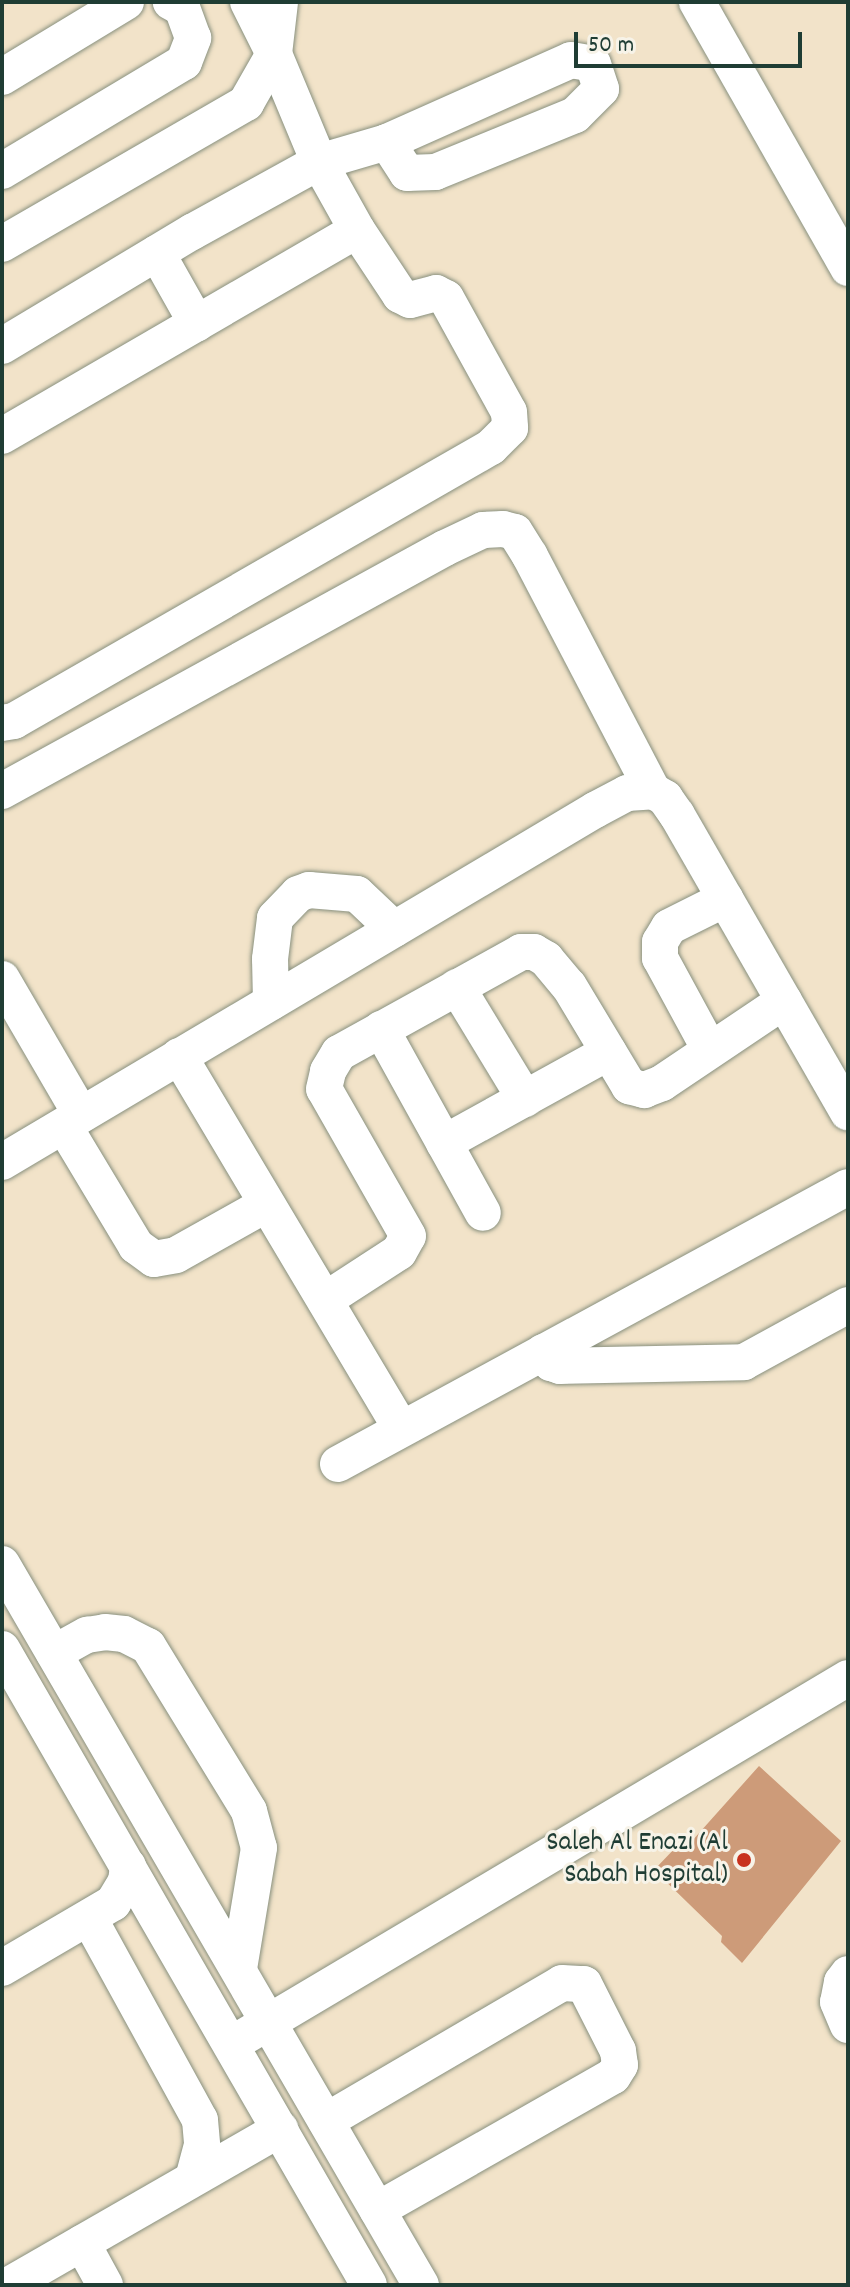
<!DOCTYPE html>
<html>
<head>
<meta charset="utf-8">
<style>
  body { margin:0 }
  #map { position:relative; width:850px; height:2287px; overflow:hidden; background:#f2e3c9; font-family:Dekko,sans-serif }
  div>[style] { position:absolute }
  .building>* { inset:0; background:#cd9b79 }
  .roads { filter:drop-shadow(0 0 2px #88907e) drop-shadow(0 0 2px #88907e) }
  .minor>* { height:36px; margin:-18px; padding:0 18px; transform-origin:18px; border-radius:18px; background:#fff }
  .dots>* { width:22px; height:22px; translate:-50% -50%; box-sizing:border-box; border:4px solid #f7f3e8; border-radius:50% }
  span { translate:-50% -50%; white-space:nowrap; text-align:center; line-height:1.15; -webkit-text-stroke:6px #f7f3e8; paint-order:stroke }
  .poi-label { font-size:28px; color:#1f3d34 }
  .right { translate:-100% -50%; text-align:right }
  .frame { position:absolute; inset:0; border:4px solid #1f3d34; pointer-events:none }
  .scale { position:absolute; left:574px; top:32px; width:228px; height:36px; box-sizing:border-box; border:4px solid #1f3d34; border-top:0; padding-left:10px; font-size:24px; line-height:28px; white-space:nowrap; color:#1f3d34; -webkit-text-stroke:6px #f7f3e8; paint-order:stroke }
</style>
</head>
<body>
<div id="map">
  <div class="building">
    <i style="clip-path:polygon(759px 1766px,841px 1841px,742px 1963px,721px 1942px,722px 1936px,654px 1870px,677px 1846px,683px 1851px)"></i>
  </div>
  <div class="roads">
    <div class="minor">
      <i style="left:248px;top:2px;width:58px;rotate:63.4deg"></i>
      <i style="left:274px;top:54px;width:117px;rotate:67.4deg"></i>
      <i style="left:319px;top:162px;width:78px;rotate:60.8deg"></i>
      <i style="left:697px;top:2px;width:306px;rotate:60.4deg"></i>
      <i style="left:2px;top:77px;width:145px;rotate:-31.2deg"></i>
      <i style="left:2px;top:171px;width:212px;rotate:-30.9deg"></i>
      <i style="left:184px;top:62px;width:26px;rotate:-69deg"></i>
      <i style="left:193px;top:38px;width:32px;rotate:-110deg"></i>
      <i style="left:182px;top:8px;width:13px;rotate:-151deg"></i>
      <i style="left:2px;top:244px;width:282px;rotate:-30deg"></i>
      <i style="left:246px;top:103px;width:56px;rotate:-60.3deg"></i>
      <i style="left:274px;top:54px;width:52px;rotate:-83.4deg"></i>
      <i style="left:157px;top:253px;width:81px;rotate:60.6deg"></i>
      <i style="left:2px;top:346px;width:222px;rotate:-31deg"></i>
      <i style="left:192px;top:232px;width:145px;rotate:-28.9deg"></i>
      <i style="left:319px;top:162px;width:71px;rotate:-16.4deg"></i>
      <i style="left:387px;top:142px;width:201px;rotate:-24deg"></i>
      <i style="left:571px;top:60px;width:22px;rotate:10deg"></i>
      <i style="left:593px;top:64px;width:26px;rotate:72deg"></i>
      <i style="left:601px;top:89px;width:37px;rotate:135deg"></i>
      <i style="left:575px;top:115px;width:151px;rotate:157.8deg"></i>
      <i style="left:435px;top:172px;width:28px;rotate:178deg"></i>
      <i style="left:407px;top:173px;width:37px;rotate:-123deg"></i>
      <i style="left:2px;top:436px;width:410px;rotate:-30.1deg"></i>
      <i style="left:357px;top:230px;width:78px;rotate:56.5deg"></i>
      <i style="left:400px;top:295px;width:11px;rotate:27deg"></i>
      <i style="left:410px;top:300px;width:27px;rotate:-15deg"></i>
      <i style="left:436px;top:293px;width:11px;rotate:27deg"></i>
      <i style="left:446px;top:298px;width:130px;rotate:61.1deg"></i>
      <i style="left:509px;top:412px;width:16px;rotate:86deg"></i>
      <i style="left:510px;top:428px;width:27px;rotate:135deg"></i>
      <i style="left:491px;top:447px;width:550px;rotate:150.13deg"></i>
      <i style="left:14px;top:721px;width:12px;rotate:171deg"></i>
      <i style="left:2px;top:791px;width:505px;rotate:-28.75deg"></i>
      <i style="left:445px;top:548px;width:42px;rotate:-25.3deg"></i>
      <i style="left:483px;top:530px;width:20px;rotate:-3deg"></i>
      <i style="left:503px;top:529px;width:12px;rotate:14deg"></i>
      <i style="left:515px;top:532px;width:28px;rotate:58deg"></i>
      <i style="left:530px;top:556px;width:265px;rotate:62.4deg"></i>
      <i style="left:2px;top:979px;width:157px;rotate:59.8deg"></i>
      <i style="left:457px;top:987px;width:131px;rotate:58.7deg"></i>
      <i style="left:271px;top:1002px;width:43px;rotate:-91.3deg"></i>
      <i style="left:270px;top:959px;width:41px;rotate:-83deg"></i>
      <i style="left:275px;top:918px;width:33px;rotate:-46deg"></i>
      <i style="left:298px;top:894px;width:12px;rotate:-20deg"></i>
      <i style="left:309px;top:890px;width:48px;rotate:4.8deg"></i>
      <i style="left:357px;top:894px;width:51px;rotate:43.4deg"></i>
      <i style="left:381px;top:1029px;width:210px;rotate:61deg"></i>
      <i style="left:710px;top:1050px;width:105px;rotate:-118.5deg"></i>
      <i style="left:660px;top:958px;width:16px;rotate:-90deg"></i>
      <i style="left:660px;top:942px;width:17px;rotate:-59deg"></i>
      <i style="left:669px;top:927px;width:63px;rotate:-26.6deg"></i>
      <i style="left:179px;top:1056px;width:433px;rotate:59.2deg"></i>
      <i style="left:64px;top:1126px;width:140px;rotate:59deg"></i>
      <i style="left:136px;top:1246px;width:22px;rotate:36deg"></i>
      <i style="left:154px;top:1259px;width:22px;rotate:-10deg"></i>
      <i style="left:176px;top:1255px;width:104px;rotate:-29.3deg"></i>
      <i style="left:444px;top:1143px;width:188px;rotate:-28.9deg"></i>
      <i style="left:2px;top:1162px;width:690px;rotate:-30.69deg"></i>
      <i style="left:595px;top:810px;width:36px;rotate:-28deg"></i>
      <i style="left:627px;top:793px;width:26px;rotate:-4deg"></i>
      <i style="left:653px;top:791px;width:14px;rotate:30deg"></i>
      <i style="left:665px;top:798px;width:21px;rotate:55deg"></i>
      <i style="left:677px;top:815px;width:343px;rotate:60.1deg"></i>
      <i style="left:325px;top:1300px;width:88px;rotate:-33deg"></i>
      <i style="left:399px;top:1252px;width:18px;rotate:-61deg"></i>
      <i style="left:408px;top:1236px;width:169px;rotate:-119.7deg"></i>
      <i style="left:324px;top:1089px;width:18px;rotate:-77deg"></i>
      <i style="left:328px;top:1071px;width:21px;rotate:-59deg"></i>
      <i style="left:339px;top:1053px;width:208px;rotate:-29deg"></i>
      <i style="left:521px;top:952px;width:13px"></i>
      <i style="left:534px;top:952px;width:14px;rotate:30deg"></i>
      <i style="left:546px;top:959px;width:35px;rotate:50deg"></i>
      <i style="left:569px;top:986px;width:117px;rotate:59deg"></i>
      <i style="left:629px;top:1086px;width:16px;rotate:15deg"></i>
      <i style="left:644px;top:1090px;width:19px;rotate:-21deg"></i>
      <i style="left:662px;top:1083px;width:147px;rotate:-33.9deg"></i>
      <i style="left:543px;top:1352px;width:14px;rotate:54deg"></i>
      <i style="left:551px;top:1363px;width:9px;rotate:18deg"></i>
      <i style="left:560px;top:1366px;width:184px;rotate:-1.2deg"></i>
      <i style="left:744px;top:1362px;width:119px;rotate:-28.7deg"></i>
      <i style="left:338px;top:1464px;width:580px;rotate:-28.51deg"></i>
      <i style="left:2px;top:1564px;width:834px;rotate:59.84deg"></i>
      <i style="left:2px;top:1649px;width:734px;rotate:60.01deg"></i>
      <i style="left:54px;top:1653px;width:38px;rotate:-29deg"></i>
      <i style="left:87px;top:1635px;width:18px;rotate:-9deg"></i>
      <i style="left:105px;top:1632px;width:19px;rotate:6deg"></i>
      <i style="left:124px;top:1634px;width:27px;rotate:27deg"></i>
      <i style="left:148px;top:1646px;width:193px;rotate:58.5deg"></i>
      <i style="left:249px;top:1811px;width:38px;rotate:75deg"></i>
      <i style="left:259px;top:1848px;width:123px;rotate:99.4deg"></i>
      <i style="left:89px;top:1918px;width:230px;rotate:61.2deg"></i>
      <i style="left:200px;top:2120px;width:25px;rotate:85deg"></i>
      <i style="left:202px;top:2145px;width:34px;rotate:105deg"></i>
      <i style="left:2px;top:1968px;width:129px;rotate:-30.4deg"></i>
      <i style="left:113px;top:1903px;width:26px;rotate:-59deg"></i>
      <i style="left:126px;top:1881px;width:15px;rotate:-82deg"></i>
      <i style="left:848px;top:1974px;width:10px;rotate:127deg"></i>
      <i style="left:842px;top:1982px;width:20px;rotate:101deg"></i>
      <i style="left:838px;top:2002px;width:25px;rotate:67deg"></i>
      <i style="left:247px;top:2035px;width:699px;rotate:-30.71deg"></i>
      <i style="left:326px;top:2121px;width:273px;rotate:-30.3deg"></i>
      <i style="left:562px;top:1983px;width:22px;rotate:3deg"></i>
      <i style="left:584px;top:1984px;width:75px;rotate:63.1deg"></i>
      <i style="left:618px;top:2051px;width:14px;rotate:82deg"></i>
      <i style="left:620px;top:2065px;width:13px;rotate:122deg"></i>
      <i style="left:613px;top:2076px;width:271px;rotate:150.4deg"></i>
      <i style="left:82px;top:2243px;width:48px;rotate:61.3deg"></i>
      <i style="left:9px;top:2285px;width:313px;rotate:-29.9deg"></i>
    </div>
  </div>
  <div class="dots">
    <i style="left:744px;top:1860px;background:#c8321e"></i>
  </div>
  <div class="poi-label">
    <span class="right" style="left:728px;top:1860px">Saleh Al Enazi (Al<br>Sabah Hospital)</span>
  </div>
  <div class="frame"></div>
  <div class="scale">50 m</div>
</div>
</body>
</html>
